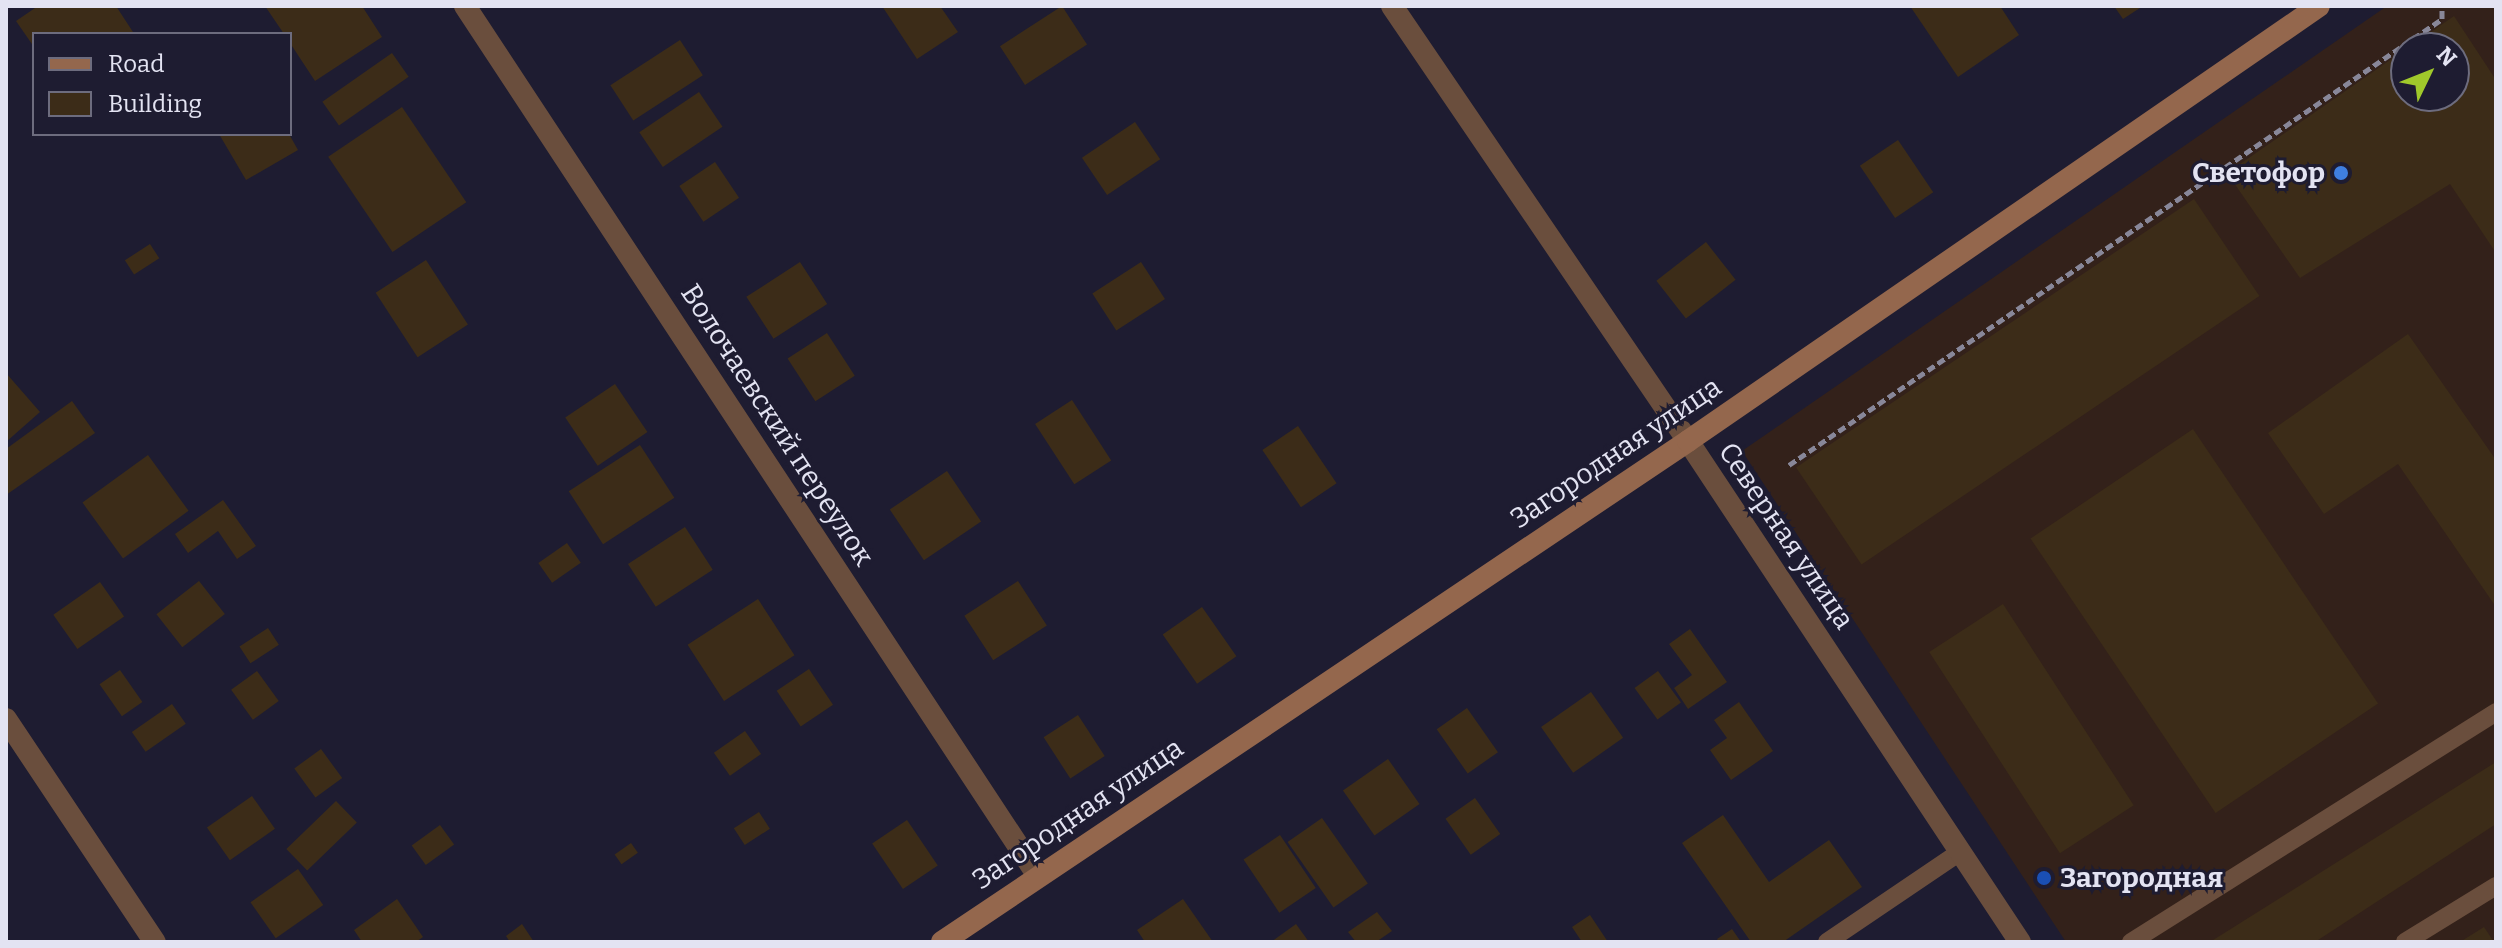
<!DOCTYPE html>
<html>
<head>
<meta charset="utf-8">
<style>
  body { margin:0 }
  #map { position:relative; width:2502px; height:948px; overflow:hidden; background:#1e1c31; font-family:Bitter,serif }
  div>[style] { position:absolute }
  .industrial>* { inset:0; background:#33211a }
  .building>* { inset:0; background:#3c2c18; transform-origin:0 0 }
  .path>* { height:5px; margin-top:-2.5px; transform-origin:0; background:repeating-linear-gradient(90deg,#888799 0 8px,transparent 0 12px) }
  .service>* { height:18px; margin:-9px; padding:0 9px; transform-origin:9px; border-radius:9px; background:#6a4e3d }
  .minor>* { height:22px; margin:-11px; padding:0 11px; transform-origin:11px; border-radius:11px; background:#6a4e3d }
  .tertiary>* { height:22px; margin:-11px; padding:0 11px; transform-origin:11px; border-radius:11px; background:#6a4e3d }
  .secondary>* { height:22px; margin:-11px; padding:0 11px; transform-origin:11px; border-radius:11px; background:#94674d }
  .dots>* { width:22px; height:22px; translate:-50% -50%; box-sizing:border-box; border:4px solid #1e1c31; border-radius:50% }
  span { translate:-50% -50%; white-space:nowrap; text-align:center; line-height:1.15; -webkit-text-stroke:6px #1e1c31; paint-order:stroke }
  .poi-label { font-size:28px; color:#e3e3f2; font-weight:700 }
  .right { translate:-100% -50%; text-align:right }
  .left { translate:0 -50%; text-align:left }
  .street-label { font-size:28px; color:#e3e3f2 }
  .frame { position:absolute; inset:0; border:8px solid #e3e3f2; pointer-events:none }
  .legend { position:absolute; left:32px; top:32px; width:260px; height:104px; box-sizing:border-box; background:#1e1c31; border:2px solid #6d6c7e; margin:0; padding:10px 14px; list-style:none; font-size:24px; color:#e3e3f2 }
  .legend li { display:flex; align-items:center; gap:16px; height:40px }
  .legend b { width:40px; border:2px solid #6d6c7e }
  .north { position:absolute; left:2390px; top:32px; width:80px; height:80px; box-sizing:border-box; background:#1e1c31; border:2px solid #6d6c7e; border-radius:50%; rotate:47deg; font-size:22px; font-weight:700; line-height:32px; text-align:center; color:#e3e3f2 }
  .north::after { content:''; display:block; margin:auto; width:28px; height:36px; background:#a0c92b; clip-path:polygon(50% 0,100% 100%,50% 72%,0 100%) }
</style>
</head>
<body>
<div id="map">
  <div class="industrial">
    <i style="clip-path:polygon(evenodd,2387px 6px,2496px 6px,2496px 942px,2066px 942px,1742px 451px,2387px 6px,2406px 48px,2454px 48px,2454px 96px,2406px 96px,2406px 48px)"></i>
  </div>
  <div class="building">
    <i style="clip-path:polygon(38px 6px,116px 6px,133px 32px,34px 34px,34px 47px,16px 21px)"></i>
    <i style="clip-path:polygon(265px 6px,362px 6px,382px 37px,315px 81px,290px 43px,290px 34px,284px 34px)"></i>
    <i style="clip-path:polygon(882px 6px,940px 6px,958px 32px,917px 59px)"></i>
    <i style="left:1062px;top:6px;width:46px;height:74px;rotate:57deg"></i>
    <i style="clip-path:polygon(1910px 6px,2000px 6px,2019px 35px,1958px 77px)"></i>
    <i style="clip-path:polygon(2114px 6px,2143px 6px,2123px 19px)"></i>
    <i style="clip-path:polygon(2454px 16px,2496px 80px,2496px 253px,2450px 184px,2300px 278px,2227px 173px,2406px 49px,2406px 96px,2454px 96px,2454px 48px,2408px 48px)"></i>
    <i style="left:680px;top:40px;width:42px;height:83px;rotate:57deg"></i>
    <i style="left:392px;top:53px;width:29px;height:85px;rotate:55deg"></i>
    <i style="left:699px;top:92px;width:42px;height:72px;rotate:56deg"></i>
    <i style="left:402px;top:107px;width:115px;height:89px;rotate:56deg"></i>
    <i style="left:1135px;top:122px;width:45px;height:64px;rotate:56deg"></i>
    <i style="clip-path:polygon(219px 134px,289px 134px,298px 150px,246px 180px)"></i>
    <i style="left:1898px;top:140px;width:63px;height:46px;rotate:56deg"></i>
    <i style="left:715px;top:162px;width:43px;height:43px;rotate:56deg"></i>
    <i style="left:2194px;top:199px;width:117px;height:480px;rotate:56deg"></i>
    <i style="left:1706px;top:242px;width:48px;height:63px;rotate:52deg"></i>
    <i style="left:150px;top:244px;width:17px;height:30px;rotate:57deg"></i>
    <i style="left:426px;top:260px;width:77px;height:60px;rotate:57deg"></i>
    <i style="left:800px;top:262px;width:50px;height:64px;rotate:57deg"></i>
    <i style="left:1141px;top:262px;width:44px;height:58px;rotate:57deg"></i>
    <i style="left:827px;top:333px;width:51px;height:47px;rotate:57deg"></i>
    <i style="clip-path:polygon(2408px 334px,2496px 460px,2496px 607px,2398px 464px,2324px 514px,2268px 433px)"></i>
    <i style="clip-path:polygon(6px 373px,40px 412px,6px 442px)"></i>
    <i style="left:615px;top:384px;width:58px;height:60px;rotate:56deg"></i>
    <i style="left:1072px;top:400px;width:72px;height:44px;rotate:57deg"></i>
    <i style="clip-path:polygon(72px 401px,95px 433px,6px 495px,6px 449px)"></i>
    <i style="left:1298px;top:426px;width:69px;height:43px;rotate:56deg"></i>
    <i style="left:2193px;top:429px;width:331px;height:196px;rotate:56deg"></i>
    <i style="left:640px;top:445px;width:63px;height:85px;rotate:57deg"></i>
    <i style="left:148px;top:455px;width:69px;height:81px;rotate:54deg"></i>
    <i style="left:947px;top:471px;width:61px;height:69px;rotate:56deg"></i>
    <i style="clip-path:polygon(223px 500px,256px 546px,237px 559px,218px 531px,188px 553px,175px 534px)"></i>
    <i style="left:685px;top:527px;width:51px;height:68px;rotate:57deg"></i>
    <i style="left:567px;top:543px;width:24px;height:35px;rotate:55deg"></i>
    <i style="left:199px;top:581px;width:42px;height:54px;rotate:52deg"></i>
    <i style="left:1018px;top:581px;width:53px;height:64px;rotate:57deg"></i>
    <i style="left:100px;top:582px;width:42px;height:57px;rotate:55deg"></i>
    <i style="left:758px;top:599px;width:67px;height:84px;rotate:57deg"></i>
    <i style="left:2003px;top:604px;width:240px;height:88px;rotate:57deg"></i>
    <i style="left:1202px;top:607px;width:60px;height:48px;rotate:55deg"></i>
    <i style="left:268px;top:628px;width:20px;height:34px;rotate:57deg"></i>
    <i style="clip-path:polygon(1690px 629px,1727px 682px,1688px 709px,1674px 688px,1692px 675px,1669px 644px)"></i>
    <i style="left:809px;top:669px;width:43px;height:39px;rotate:56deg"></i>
    <i style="left:120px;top:670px;width:39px;height:25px;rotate:55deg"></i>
    <i style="left:257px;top:671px;width:37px;height:32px;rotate:54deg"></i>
    <i style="left:1658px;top:671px;width:39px;height:29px;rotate:54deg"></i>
    <i style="left:1591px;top:692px;width:56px;height:61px;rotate:55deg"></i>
    <i style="clip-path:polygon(1739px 702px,1773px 751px,1731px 780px,1710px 750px,1727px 738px,1714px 720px)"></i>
    <i style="left:172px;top:704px;width:24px;height:49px;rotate:55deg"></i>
    <i style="left:1467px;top:708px;width:54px;height:37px;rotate:55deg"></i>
    <i style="left:1078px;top:715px;width:49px;height:41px;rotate:57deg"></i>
    <i style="left:745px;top:731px;width:28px;height:38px;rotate:55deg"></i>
    <i style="left:321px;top:749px;width:36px;height:33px;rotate:54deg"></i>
    <i style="left:1388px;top:759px;width:55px;height:55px;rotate:55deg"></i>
    <i style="clip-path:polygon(2496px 762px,2496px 824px,2315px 942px,2210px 942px)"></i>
    <i style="left:252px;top:796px;width:40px;height:55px;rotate:55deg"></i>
    <i style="left:1475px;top:798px;width:44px;height:36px;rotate:55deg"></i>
    <i style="left:336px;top:801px;width:30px;height:69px;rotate:46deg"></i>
    <i style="left:759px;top:812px;width:20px;height:30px;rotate:57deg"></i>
    <i style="clip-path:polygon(1723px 815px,1769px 882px,1829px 840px,1862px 887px,1783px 942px,1751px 942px,1682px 843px)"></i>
    <i style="left:1322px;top:818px;width:80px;height:42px;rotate:55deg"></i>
    <i style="left:907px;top:820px;width:55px;height:42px;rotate:56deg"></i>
    <i style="left:440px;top:825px;width:24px;height:35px;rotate:54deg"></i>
    <i style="left:1280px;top:835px;width:64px;height:44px;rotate:56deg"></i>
    <i style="left:631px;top:843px;width:12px;height:20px;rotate:55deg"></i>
    <i style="left:298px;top:869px;width:44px;height:58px;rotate:55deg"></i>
    <i style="clip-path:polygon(397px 899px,423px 937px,416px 942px,362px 942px,354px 930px)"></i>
    <i style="clip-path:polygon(1183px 899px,1213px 942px,1145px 942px,1137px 930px)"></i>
    <i style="clip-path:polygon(1377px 912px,1392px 931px,1376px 942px,1356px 942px,1348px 932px)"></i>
    <i style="clip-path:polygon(1590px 915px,1608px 942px,1582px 942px,1572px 927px)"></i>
    <i style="clip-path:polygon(522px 924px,534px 942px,510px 942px,506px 936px)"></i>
    <i style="clip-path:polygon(1296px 924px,1309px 942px,1271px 942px)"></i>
    <i style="clip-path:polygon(2484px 927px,2494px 942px,2460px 942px)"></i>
    <i style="clip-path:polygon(1732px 929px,1741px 942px,1719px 942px,1717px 939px)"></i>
  </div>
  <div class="path">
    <i style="left:1789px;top:465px;width:791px;rotate:-34.33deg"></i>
    <i style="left:2442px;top:19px;width:13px;rotate:-90deg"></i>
  </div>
  <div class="service">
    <i style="left:1827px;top:942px;width:161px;rotate:-34.1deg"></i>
    <i style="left:2131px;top:942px;width:431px;rotate:-32.2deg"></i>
    <i style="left:2405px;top:942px;width:107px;rotate:-31.6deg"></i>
  </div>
  <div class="minor">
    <i style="left:465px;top:6px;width:1042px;rotate:56.63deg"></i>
    <i style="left:1392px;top:6px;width:526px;rotate:55.77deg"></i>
    <i style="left:6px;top:719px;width:268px;rotate:56.3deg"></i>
  </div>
  <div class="tertiary">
    <i style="left:1688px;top:441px;width:601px;rotate:56.47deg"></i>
  </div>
  <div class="secondary">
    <i style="left:942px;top:942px;width:899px;rotate:-33.88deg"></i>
    <i style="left:1688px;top:441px;width:766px;rotate:-34.58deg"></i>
  </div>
  <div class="dots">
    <i style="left:2341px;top:173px;background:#3f7fe0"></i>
    <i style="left:2044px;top:878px;background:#1a4fb4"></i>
  </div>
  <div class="poi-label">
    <span class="right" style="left:2325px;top:173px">Светофор</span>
    <span class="left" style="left:2060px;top:878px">Загородная</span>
  </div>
  <div class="street-label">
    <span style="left:777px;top:425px;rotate:57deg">Волочаевский переулок</span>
    <span style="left:1616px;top:453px;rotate:-34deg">Загородная улица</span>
    <span style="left:1786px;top:536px;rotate:56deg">Северная улица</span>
    <span style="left:1078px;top:814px;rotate:-34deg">Загородная улица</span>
  </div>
  <div class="frame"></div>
  <ul class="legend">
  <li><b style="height:10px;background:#94674d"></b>Road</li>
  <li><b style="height:22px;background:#3c2c18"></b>Building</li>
  </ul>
  <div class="north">N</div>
</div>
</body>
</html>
